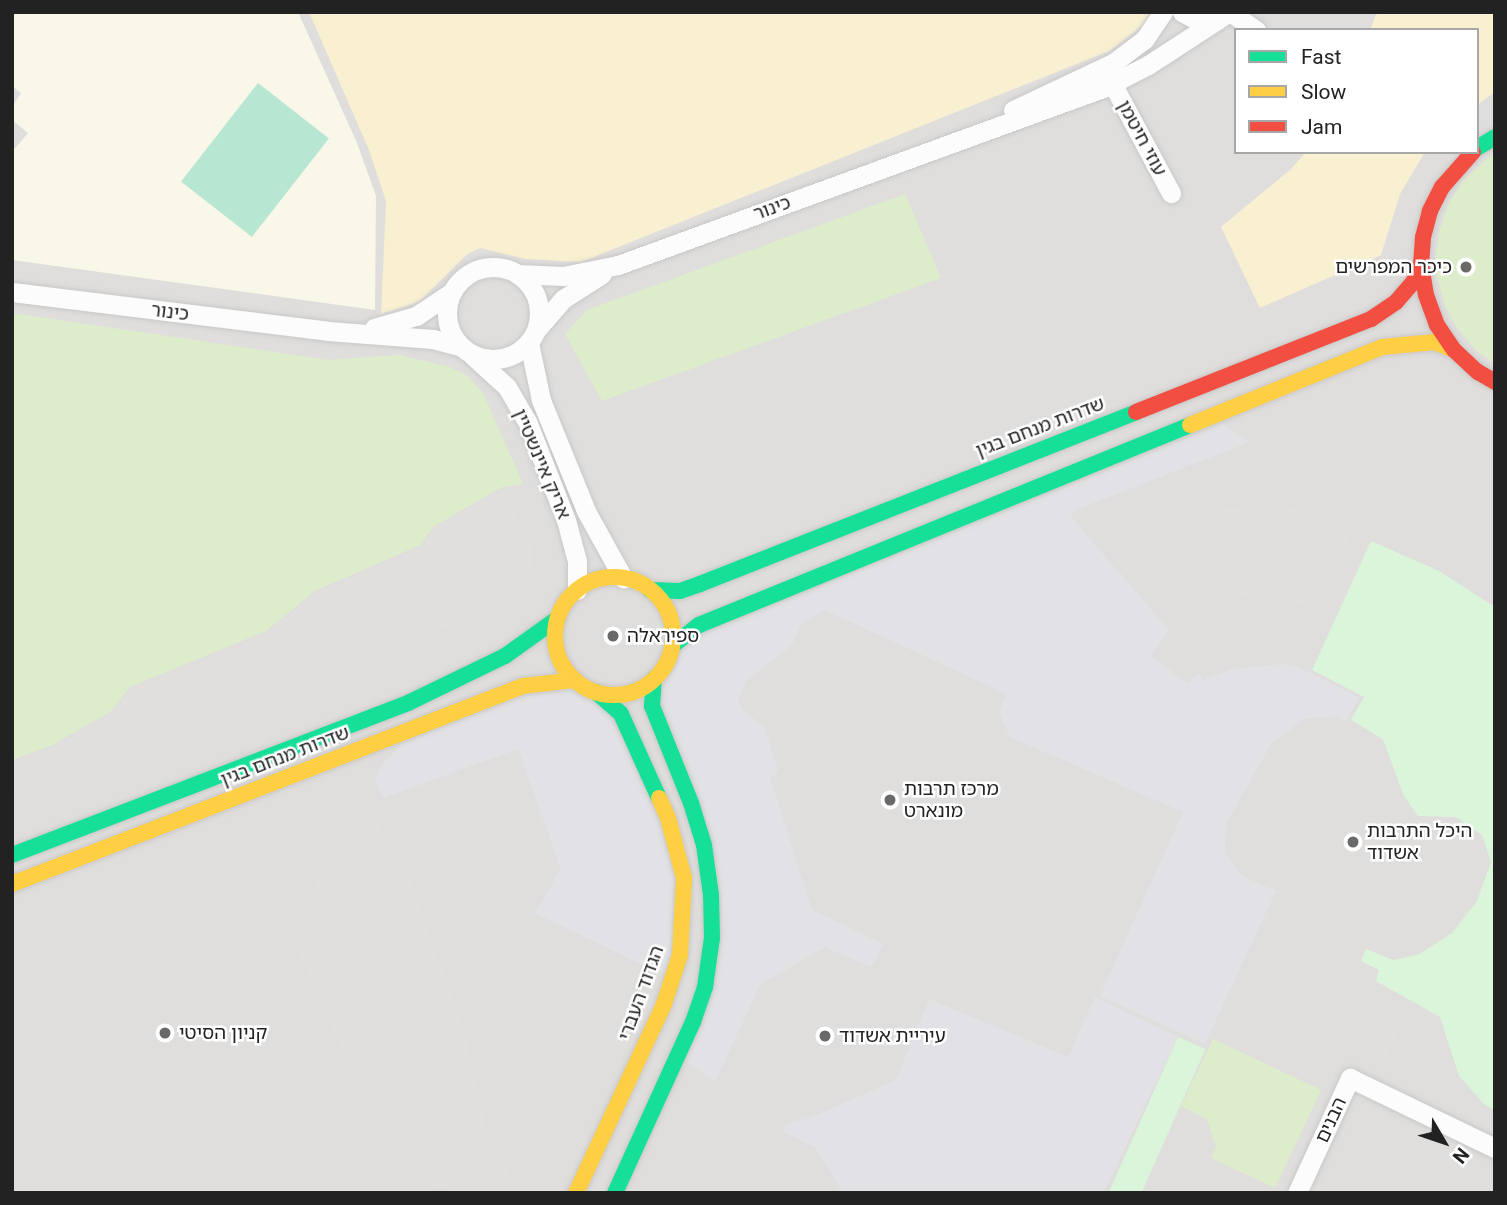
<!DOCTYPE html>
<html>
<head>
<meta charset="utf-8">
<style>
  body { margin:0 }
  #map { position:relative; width:1507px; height:1205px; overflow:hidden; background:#f0eeeb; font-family:Roboto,"Noto Sans Hebrew",sans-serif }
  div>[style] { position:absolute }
  .residential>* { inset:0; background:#dfdedc }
  .education>* { inset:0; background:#f8f7e8 }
  .grass>* { inset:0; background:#ddeccb }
  .sand>* { inset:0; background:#f8f0d0 }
  .park>* { inset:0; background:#daf5da; transform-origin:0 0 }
  .pitch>* { inset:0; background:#b7e6d2; transform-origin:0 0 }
  .parking>* { inset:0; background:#e0dfde; transform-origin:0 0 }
  .plaza>* { inset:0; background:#e2e1e5 }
  .roads { filter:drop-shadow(0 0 2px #c9c8c7) drop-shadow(0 0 2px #c9c8c7) }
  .street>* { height:19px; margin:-9.5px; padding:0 9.5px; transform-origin:9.5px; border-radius:9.5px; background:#fdfcfc }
  .street>.ring { margin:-9.5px; padding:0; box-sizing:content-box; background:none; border:19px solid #fdfcfc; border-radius:50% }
  .fast>* { height:16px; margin:-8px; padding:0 8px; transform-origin:8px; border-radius:8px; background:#16e098 }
  .slow>* { height:16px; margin:-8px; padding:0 8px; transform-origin:8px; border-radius:8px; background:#ffcf43 }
  .slow>.ring { margin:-8px; padding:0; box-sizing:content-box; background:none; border:16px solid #ffcf43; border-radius:50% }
  .jam>* { height:16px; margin:-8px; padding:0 8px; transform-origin:8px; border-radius:8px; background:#f24e42 }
  .dots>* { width:19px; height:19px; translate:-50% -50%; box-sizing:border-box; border:4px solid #fff; border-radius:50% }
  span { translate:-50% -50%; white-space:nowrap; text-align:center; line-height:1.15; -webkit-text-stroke:5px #fff; paint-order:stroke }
  .street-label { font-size:19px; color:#222 }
  .poi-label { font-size:19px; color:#222 }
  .right { translate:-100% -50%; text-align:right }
  .left { translate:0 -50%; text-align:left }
  .frame { position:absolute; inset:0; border:14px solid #222; pointer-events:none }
  .legend { position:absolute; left:1234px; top:28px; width:245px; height:126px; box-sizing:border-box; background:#fff; border:2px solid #a7a7a7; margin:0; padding:9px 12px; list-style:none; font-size:21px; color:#222 }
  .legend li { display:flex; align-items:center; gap:14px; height:35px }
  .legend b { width:35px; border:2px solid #a7a7a7 }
  .north { position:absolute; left:1409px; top:1107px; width:70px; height:70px; -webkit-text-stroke:5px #fff; paint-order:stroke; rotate:129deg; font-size:19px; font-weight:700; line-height:28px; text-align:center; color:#222 }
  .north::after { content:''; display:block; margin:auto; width:24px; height:32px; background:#222; clip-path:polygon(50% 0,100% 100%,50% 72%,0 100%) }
</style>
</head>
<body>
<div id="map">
  <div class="residential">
    <i style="clip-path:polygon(evenodd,12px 12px,1495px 12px,1495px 1193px,12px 1193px,12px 12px,1236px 30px,1477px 30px,1477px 152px,1236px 152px,1236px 30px)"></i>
  </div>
  <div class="education">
    <i style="clip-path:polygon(12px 12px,298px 12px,357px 143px,376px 196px,375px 310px,12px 260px,12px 152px,28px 133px,12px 120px,12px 107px,21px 93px,12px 86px)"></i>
  </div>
  <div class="grass">
    <i style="clip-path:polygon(1495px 152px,1495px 364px,1475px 349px,1458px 329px,1445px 306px,1438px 280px,1436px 254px,1440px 228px,1449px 203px,1463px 180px)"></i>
    <i style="clip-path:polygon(905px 194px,941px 278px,602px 401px,565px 334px,587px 310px)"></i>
    <i style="clip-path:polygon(12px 313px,328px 360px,399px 355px,450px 367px,467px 376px,483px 393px,523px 484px,502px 487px,433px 527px,420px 545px,315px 591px,266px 631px,130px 687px,110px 712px,52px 745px,12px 760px)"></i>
    <i style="clip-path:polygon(1213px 1039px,1321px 1090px,1275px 1188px,1211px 1158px,1216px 1147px,1207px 1119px,1181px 1106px)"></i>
  </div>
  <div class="sand">
    <i style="clip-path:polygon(309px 12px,1150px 12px,1144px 24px,1109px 51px,581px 262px,526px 259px,480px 248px,466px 255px,420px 301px,381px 314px,386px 201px,369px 150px)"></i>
    <i style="clip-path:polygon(1377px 12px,1495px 12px,1495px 92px,1477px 105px,1477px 30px,1370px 30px)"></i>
    <i style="clip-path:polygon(1306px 152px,1425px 152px,1400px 194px,1381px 255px,1260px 308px,1221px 227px,1291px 169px)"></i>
  </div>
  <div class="park">
    <i style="clip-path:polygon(1371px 541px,1439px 571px,1495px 607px,1495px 1111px,1484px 1104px,1459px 1076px,1440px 1017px,1376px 981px,1379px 970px,1361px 961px,1366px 949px,1393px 960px,1418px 955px,1452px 933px,1477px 901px,1491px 862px,1482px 835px,1456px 817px,1418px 816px,1404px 796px,1383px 739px,1351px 720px,1364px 697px,1312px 670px)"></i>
    <i style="left:1178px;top:1037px;width:30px;height:171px;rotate:24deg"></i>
  </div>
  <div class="pitch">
    <i style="left:258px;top:83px;width:90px;height:125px;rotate:38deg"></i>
  </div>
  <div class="parking">
    <i style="clip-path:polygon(504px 490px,530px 541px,533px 560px,529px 578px,514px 598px,496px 608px,12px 796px,12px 762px,52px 748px,111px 714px,130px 691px,263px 637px,314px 594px,421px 548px,435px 527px)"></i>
    <i style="clip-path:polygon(1267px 504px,1317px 512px,1353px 532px,1316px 609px,1288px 601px,1240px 596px,1203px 608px,1173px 622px,1109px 555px,1142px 531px,1180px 514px)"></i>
    <i style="clip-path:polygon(377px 821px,387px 846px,407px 874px,463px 1028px,485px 1122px,468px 1150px,510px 1167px,499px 1193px,447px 1193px,417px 1179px,385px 1155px,354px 1124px,323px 1083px,352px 1073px,286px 922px,310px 897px,319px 873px,318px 844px)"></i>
    <i style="left:1308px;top:972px;width:108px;height:44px;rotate:26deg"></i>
    <i style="clip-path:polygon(1413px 1139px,1495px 1182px,1495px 1193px,1388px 1193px)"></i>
  </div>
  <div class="plaza">
    <i style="clip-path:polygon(1223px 424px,1250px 442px,1078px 509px,1070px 516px,1169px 630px,1151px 656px,1188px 684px,1198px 673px,1203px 680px,1233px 669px,1283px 664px,1298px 667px,1359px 697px,1346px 721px,1337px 716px,1304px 719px,1271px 744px,1226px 824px,1225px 852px,1242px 876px,1276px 891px,1205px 1044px,1100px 996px,1183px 812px,1010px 737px,999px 713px,1007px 694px,825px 610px,801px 624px,792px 645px,746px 681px,738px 700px,743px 711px,764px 726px,779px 772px,770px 778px,812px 910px,884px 944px,871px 967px,825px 947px,760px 985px,715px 1082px,678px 1056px,713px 920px,652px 693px,672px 646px)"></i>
    <i style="clip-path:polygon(538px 683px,596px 692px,675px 838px,674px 976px,645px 966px,535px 913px,561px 869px,518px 749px,383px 798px,375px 780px,382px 765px,418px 728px)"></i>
    <i style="clip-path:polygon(1095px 997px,1178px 1037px,1103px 1193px,843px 1193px,815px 1147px,783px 1132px,786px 1124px,812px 1117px,896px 1080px,929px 999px,1068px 1057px)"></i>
  </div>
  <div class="roads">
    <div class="street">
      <i style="left:1182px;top:12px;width:24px;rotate:28deg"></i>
      <i style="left:1203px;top:23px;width:14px;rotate:-12deg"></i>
      <i style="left:1217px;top:20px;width:14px;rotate:-34deg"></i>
      <i style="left:1230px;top:12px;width:32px;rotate:35deg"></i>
      <i style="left:1112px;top:83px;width:125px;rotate:61.8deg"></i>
      <i style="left:1013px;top:110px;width:110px;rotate:-25.2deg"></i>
      <i style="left:1113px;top:63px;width:39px;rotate:-37deg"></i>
      <i style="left:1144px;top:40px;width:34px;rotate:-56deg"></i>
      <i class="ring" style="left:447px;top:267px;width:73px;height:73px"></i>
      <i style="left:517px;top:274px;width:46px;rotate:2.5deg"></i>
      <i style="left:563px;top:276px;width:56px;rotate:-11.3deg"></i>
      <i style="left:618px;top:265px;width:516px;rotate:-20.05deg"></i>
      <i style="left:1103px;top:88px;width:51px;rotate:-27.1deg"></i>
      <i style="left:1148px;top:65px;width:82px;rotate:-33.1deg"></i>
      <i style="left:12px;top:292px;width:318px;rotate:7deg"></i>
      <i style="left:328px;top:331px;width:105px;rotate:4.4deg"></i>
      <i style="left:433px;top:339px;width:28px;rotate:15deg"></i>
      <i style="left:374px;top:328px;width:44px;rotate:-15.9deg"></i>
      <i style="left:416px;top:316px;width:43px;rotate:-33.7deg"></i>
      <i style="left:537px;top:329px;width:40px;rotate:-49deg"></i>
      <i style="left:563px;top:299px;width:46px;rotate:-32.7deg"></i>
      <i style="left:529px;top:343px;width:58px;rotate:78.1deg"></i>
      <i style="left:541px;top:400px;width:120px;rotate:67.9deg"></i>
      <i style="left:586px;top:511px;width:77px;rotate:61.1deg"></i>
      <i style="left:473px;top:356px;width:46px;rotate:42.4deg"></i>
      <i style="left:507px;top:387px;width:39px;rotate:60deg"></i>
      <i style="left:527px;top:421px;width:106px;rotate:68.5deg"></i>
      <i style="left:566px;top:520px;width:42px;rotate:75deg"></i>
      <i style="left:577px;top:561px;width:29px;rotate:90deg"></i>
      <i style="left:1297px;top:1193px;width:127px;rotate:-65.3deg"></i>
      <i style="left:1350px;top:1078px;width:161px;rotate:25.8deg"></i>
    </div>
    <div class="fast">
      <i style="left:1477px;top:148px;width:21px;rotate:-31deg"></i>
      <i style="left:650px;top:590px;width:30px;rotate:2deg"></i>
      <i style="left:680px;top:591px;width:21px;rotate:-19deg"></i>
      <i style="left:700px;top:584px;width:469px;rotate:-21.5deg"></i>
      <i style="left:672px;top:646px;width:34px;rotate:-38deg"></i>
      <i style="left:699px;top:625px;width:530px;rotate:-22.16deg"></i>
      <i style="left:596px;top:692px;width:33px;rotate:41deg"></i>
      <i style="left:621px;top:714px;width:92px;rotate:65.7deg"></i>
      <i style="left:12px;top:855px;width:424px;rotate:-21deg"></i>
      <i style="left:408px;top:703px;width:108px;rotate:-25.9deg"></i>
      <i style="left:505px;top:656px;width:65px;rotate:-35.6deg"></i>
      <i style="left:615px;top:1193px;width:188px;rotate:-65.5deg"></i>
      <i style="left:693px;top:1022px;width:37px;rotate:-71deg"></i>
      <i style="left:705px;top:987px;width:49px;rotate:-81.9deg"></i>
      <i style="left:712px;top:938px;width:43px;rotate:-91.3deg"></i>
      <i style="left:711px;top:895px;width:50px;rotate:-98deg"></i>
      <i style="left:704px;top:845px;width:44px;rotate:-107.2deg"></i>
      <i style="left:691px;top:803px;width:105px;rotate:-111.9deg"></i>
      <i style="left:652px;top:706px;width:27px;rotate:-86deg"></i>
    </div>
    <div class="slow">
      <i style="left:1190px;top:425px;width:207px;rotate:-22.1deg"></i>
      <i style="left:1382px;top:347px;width:53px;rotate:-5.4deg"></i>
      <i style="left:1435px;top:342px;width:21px;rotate:23deg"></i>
      <i class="ring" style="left:555px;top:577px;width:102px;height:102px"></i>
      <i style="left:12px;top:884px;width:548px;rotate:-21.18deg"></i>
      <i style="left:523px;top:686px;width:52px;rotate:-6.6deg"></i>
      <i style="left:576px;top:1193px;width:208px;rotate:-65deg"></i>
      <i style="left:664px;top:1004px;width:52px;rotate:-71.9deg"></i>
      <i style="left:680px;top:955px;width:77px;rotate:-87deg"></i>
      <i style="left:684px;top:878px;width:62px;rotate:-104.9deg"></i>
      <i style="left:668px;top:818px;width:22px;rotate:-114deg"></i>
    </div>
    <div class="jam">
      <i style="left:1473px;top:152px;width:47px;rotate:131.5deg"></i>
      <i style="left:1442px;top:187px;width:27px;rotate:117deg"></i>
      <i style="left:1430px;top:211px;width:27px;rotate:105deg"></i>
      <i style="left:1423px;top:237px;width:27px;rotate:94deg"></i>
      <i style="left:1421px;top:264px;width:31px;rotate:81deg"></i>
      <i style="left:1426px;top:295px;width:32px;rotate:70deg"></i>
      <i style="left:1437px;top:325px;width:30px;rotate:56deg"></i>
      <i style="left:1454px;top:350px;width:33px;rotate:43deg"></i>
      <i style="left:1478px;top:372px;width:20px;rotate:30deg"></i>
      <i style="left:1136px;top:412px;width:253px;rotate:-21.6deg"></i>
      <i style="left:1371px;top:319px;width:30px;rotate:-34deg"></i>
      <i style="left:1396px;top:302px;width:28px;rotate:-49deg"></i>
      <i style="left:1414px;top:281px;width:18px;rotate:-68deg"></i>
    </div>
  </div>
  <div class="dots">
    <i style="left:1466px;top:267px;background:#6a6968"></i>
    <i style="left:613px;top:636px;background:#6a6968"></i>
    <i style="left:890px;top:800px;background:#6a6968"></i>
    <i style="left:1353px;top:842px;background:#6a6968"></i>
    <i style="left:165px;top:1033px;background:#6a6968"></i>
    <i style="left:825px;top:1036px;background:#6a6968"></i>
  </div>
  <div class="street-label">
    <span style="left:1142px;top:138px;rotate:62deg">עוזי חיטמן</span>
    <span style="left:772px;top:208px;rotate:-20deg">כינור</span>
    <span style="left:170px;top:312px;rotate:7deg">כינור</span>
    <span style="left:1040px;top:427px;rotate:-21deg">שדרות מנחם בגין</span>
    <span style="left:542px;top:464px;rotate:67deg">אריק איינשטיין</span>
    <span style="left:285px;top:756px;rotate:-21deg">שדרות מנחם בגין</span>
    <span style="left:641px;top:993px;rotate:-70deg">הגדוד העברי</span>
    <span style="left:1331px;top:1120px;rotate:-65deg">הבנים</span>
  </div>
  <div class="poi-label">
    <span class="right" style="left:1452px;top:267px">כיכר המפרשים</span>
    <span class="left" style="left:627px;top:636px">ספיראלה</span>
    <span class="left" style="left:904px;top:800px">מרכז תרבות<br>מונארט</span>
    <span class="left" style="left:1367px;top:842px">היכל התרבות<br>אשדוד</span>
    <span class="left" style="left:179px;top:1033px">קניון הסיטי</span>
    <span class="left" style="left:839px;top:1036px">עיריית אשדוד</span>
  </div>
  <div class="frame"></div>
  <ul class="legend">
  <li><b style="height:9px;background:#16e098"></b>Fast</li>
  <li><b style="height:9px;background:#ffcf43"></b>Slow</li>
  <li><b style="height:9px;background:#f24e42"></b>Jam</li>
  </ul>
  <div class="north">N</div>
</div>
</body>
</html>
